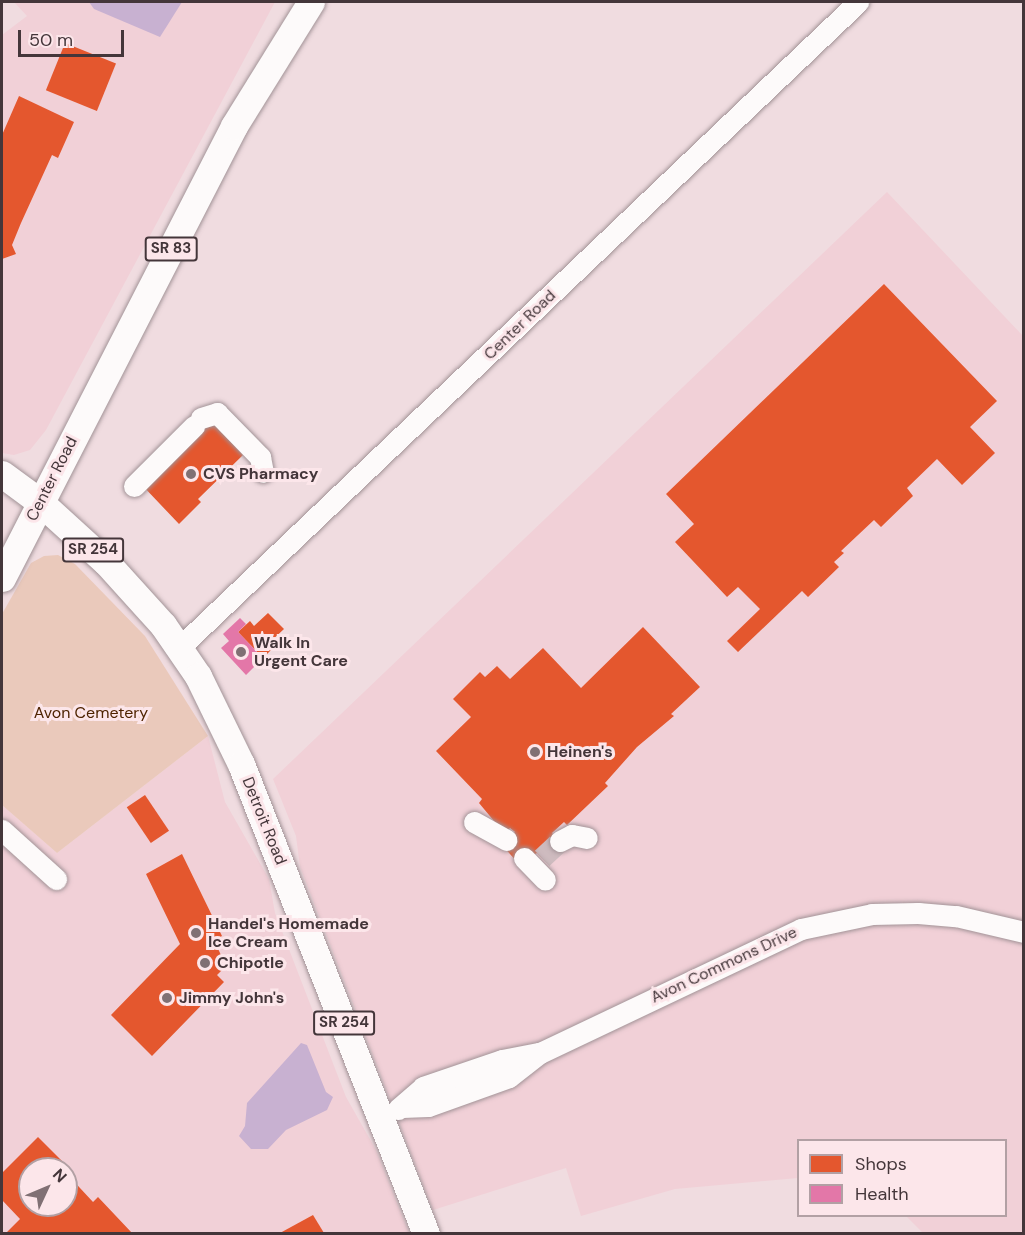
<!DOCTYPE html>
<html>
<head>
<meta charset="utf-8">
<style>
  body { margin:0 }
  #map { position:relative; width:1025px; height:1235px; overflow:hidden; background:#f0dce0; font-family:"DM Sans",sans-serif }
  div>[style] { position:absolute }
  .built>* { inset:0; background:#f1d0d7 }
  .green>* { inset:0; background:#eac9bb }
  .water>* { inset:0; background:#c8b1d1 }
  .shops>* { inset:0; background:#e4572e; transform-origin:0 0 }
  .health>* { inset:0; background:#e377a8 }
  .minor-tunnel>* { height:21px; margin-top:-10.5px; transform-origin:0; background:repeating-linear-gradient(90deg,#cebbbf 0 21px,transparent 0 31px) }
  .roads { filter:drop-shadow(0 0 2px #a29397) drop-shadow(0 0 2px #a29397) }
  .minor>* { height:21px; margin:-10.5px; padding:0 10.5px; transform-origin:10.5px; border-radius:10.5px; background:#fdfafa }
  .major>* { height:27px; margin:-13.5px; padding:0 13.5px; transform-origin:13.5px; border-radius:13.5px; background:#fdfafa }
  .dots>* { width:16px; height:16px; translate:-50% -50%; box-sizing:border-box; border:3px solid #fce6ea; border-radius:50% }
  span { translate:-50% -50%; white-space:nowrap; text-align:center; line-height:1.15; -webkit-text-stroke:6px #fce6ea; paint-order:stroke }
  .shield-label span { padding:2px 4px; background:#fce6ea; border:2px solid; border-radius:4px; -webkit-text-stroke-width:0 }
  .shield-label { font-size:15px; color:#44363a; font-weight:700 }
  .street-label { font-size:16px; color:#44363a }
  .poi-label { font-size:16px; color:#44363a; font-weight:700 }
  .left { translate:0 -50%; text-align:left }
  .park-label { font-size:16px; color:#4e2300 }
  .frame { position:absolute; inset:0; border:3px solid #44363a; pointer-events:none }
  .legend { position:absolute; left:797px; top:1139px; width:210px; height:78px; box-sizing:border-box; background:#fce6ea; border:2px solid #b2a0a4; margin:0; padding:8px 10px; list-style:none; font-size:18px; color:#44363a }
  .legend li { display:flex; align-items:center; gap:12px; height:30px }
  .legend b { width:30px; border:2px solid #b2a0a4 }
  .north { position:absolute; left:18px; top:1157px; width:60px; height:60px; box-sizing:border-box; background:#fce6ea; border:2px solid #b2a0a4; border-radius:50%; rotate:46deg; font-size:16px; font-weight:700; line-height:24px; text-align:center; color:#44363a }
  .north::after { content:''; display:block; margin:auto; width:21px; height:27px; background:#807074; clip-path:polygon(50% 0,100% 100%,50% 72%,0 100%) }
  .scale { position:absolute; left:18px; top:30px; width:106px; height:27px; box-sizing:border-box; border:3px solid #44363a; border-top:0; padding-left:8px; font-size:18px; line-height:21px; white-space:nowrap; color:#44363a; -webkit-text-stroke:4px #fce6ea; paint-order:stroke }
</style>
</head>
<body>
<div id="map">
  <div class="built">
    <i style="clip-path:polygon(14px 2px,275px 2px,46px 430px,30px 450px,14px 455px,2px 453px,2px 35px,27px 16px)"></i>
    <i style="clip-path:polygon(887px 192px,1023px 336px,1023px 1233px,923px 1233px,906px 1216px,1006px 1216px,1006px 1140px,798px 1140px,798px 1178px,675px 1189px,581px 1216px,566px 1168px,433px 1210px,300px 867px,296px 836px,273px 779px)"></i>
    <i style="clip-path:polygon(evenodd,208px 736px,225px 802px,269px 879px,275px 913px,346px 1097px,376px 1150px,409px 1233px,2px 1233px,2px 805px,57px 853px,208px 736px,30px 1169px,66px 1169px,66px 1205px,30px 1205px,30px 1169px)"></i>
  </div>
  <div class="green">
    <i style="clip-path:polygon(58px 555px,75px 564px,145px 636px,208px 736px,57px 853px,2px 805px,2px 614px,31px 563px,44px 556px)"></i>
  </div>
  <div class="water">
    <i style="clip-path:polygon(89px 2px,182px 2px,160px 37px,94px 9px)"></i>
    <i style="clip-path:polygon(301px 1043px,307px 1045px,326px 1092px,333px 1097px,327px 1110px,286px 1130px,268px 1149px,251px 1149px,239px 1136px,245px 1126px,247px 1103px)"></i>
  </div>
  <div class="shops">
    <i style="left:65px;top:43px;width:55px;height:51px;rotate:22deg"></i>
    <i style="clip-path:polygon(19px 96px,74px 122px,58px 158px,52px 155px,21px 223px,12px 245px,16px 254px,2px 259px,2px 135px)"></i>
    <i style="clip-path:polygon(884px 284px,997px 401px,970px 427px,995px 453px,962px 485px,937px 459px,907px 488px,913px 496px,881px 527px,874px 520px,841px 551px,844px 553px,834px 562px,839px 567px,808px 597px,802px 591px,738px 652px,727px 641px,760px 609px,738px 587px,727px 597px,675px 542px,694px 524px,666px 494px)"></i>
    <i style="clip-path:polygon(195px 412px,209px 419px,243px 455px,198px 499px,201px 502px,179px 524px,141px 484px)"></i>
    <i style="clip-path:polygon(268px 613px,284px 629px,268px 644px,273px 648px,263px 658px,238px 632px,250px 621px,254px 626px)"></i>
    <i style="clip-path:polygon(643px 627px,700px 687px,671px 714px,674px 716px,637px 747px,605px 783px,608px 786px,567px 825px,564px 822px,552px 833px,565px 846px,547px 863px,537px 853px,518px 863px,502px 845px,515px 832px,510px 828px,504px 833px,479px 803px,482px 799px,436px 751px,471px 717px,453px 699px,480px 672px,485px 677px,497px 666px,510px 679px,543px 648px,581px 688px)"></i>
    <i style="left:145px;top:795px;width:43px;height:22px;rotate:56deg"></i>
    <i style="clip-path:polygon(182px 854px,222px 936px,214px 940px,226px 966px,217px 975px,224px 982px,152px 1056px,111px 1015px,180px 944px,146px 874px)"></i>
    <i style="clip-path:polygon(evenodd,38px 1137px,71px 1170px,67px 1174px,93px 1202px,98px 1197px,132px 1233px,6px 1233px,20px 1219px,2px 1200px,2px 1173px,38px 1137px,30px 1169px,66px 1169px,66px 1205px,30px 1205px,30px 1169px)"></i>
    <i style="clip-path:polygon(313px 1215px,324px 1233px,280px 1233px)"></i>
  </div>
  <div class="health">
    <i style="clip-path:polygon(240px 618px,246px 624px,238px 632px,263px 658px,246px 675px,221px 648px,229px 641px,223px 634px)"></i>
  </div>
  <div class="minor-tunnel">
    <i style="left:542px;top:858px;width:25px;rotate:-43deg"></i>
  </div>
  <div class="roads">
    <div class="minor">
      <i style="left:201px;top:418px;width:17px;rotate:-17deg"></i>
      <i style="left:217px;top:413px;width:62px;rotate:45.7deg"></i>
      <i style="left:260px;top:457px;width:15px;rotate:79deg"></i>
      <i style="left:134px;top:486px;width:85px;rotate:-45deg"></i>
      <i style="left:180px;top:647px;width:936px;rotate:-43.57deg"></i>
      <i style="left:474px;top:822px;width:37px;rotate:29deg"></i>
      <i style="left:2px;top:830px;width:73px;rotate:42.2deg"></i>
      <i style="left:560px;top:841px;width:13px;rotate:-27deg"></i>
      <i style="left:572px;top:835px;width:15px;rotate:11deg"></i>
      <i style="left:524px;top:858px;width:30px;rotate:46deg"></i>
      <i style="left:402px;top:1107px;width:26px;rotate:-2deg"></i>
      <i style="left:428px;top:1106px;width:86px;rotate:-19.7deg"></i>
      <i style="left:509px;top:1077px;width:39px;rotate:-38deg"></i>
      <i style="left:540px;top:1053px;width:289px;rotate:-25.4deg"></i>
      <i style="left:801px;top:929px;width:73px;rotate:-11.9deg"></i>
      <i style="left:872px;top:914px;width:46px;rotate:-1.2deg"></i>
      <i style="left:918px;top:913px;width:38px;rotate:5deg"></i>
      <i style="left:956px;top:916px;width:70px;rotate:13.2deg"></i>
      <i style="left:398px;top:1109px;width:33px;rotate:-41deg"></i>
      <i style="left:423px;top:1087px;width:83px;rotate:-18.9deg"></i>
      <i style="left:502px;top:1060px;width:38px;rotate:-11deg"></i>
    </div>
    <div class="major">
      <i style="left:2px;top:474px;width:47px;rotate:36.4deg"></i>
      <i style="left:40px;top:502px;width:89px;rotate:42.3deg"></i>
      <i style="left:106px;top:562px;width:85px;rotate:47.9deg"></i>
      <i style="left:163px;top:625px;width:62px;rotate:55.5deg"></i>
      <i style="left:198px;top:676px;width:98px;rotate:64deg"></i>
      <i style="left:241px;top:764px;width:505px;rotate:68.51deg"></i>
      <i style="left:2px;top:578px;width:508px;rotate:-62.83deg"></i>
      <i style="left:234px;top:126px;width:146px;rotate:-58.2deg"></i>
    </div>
  </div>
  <div class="dots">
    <i style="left:191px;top:474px;background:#807074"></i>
    <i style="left:241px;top:652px;background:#807074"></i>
    <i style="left:535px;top:752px;background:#807074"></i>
    <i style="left:196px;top:933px;background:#807074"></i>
    <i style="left:205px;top:963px;background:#807074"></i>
    <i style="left:167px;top:998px;background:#807074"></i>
  </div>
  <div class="shield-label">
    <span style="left:171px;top:249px">SR 83</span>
    <span style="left:93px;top:550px">SR 254</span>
    <span style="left:344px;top:1023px">SR 254</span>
  </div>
  <div class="street-label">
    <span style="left:520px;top:325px;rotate:-44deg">Center Road</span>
    <span style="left:52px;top:479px;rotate:-63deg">Center Road</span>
    <span style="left:264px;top:821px;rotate:68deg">Detroit Road</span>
    <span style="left:724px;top:965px;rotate:-25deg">Avon Commons Drive</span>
  </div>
  <div class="poi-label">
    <span class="left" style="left:203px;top:474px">CVS Pharmacy</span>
    <span class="left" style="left:254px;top:652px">Walk In<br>Urgent Care</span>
    <span class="left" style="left:547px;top:752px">Heinen's</span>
    <span class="left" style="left:208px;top:933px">Handel's Homemade<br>Ice Cream</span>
    <span class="left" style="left:217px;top:963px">Chipotle</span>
    <span class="left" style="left:179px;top:998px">Jimmy John's</span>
  </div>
  <div class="park-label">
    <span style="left:91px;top:713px">Avon Cemetery</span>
  </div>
  <div class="frame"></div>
  <ul class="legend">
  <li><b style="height:16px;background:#e4572e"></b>Shops</li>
  <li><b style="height:16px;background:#e377a8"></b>Health</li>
  </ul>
  <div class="north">N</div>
  <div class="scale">50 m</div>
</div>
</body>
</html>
